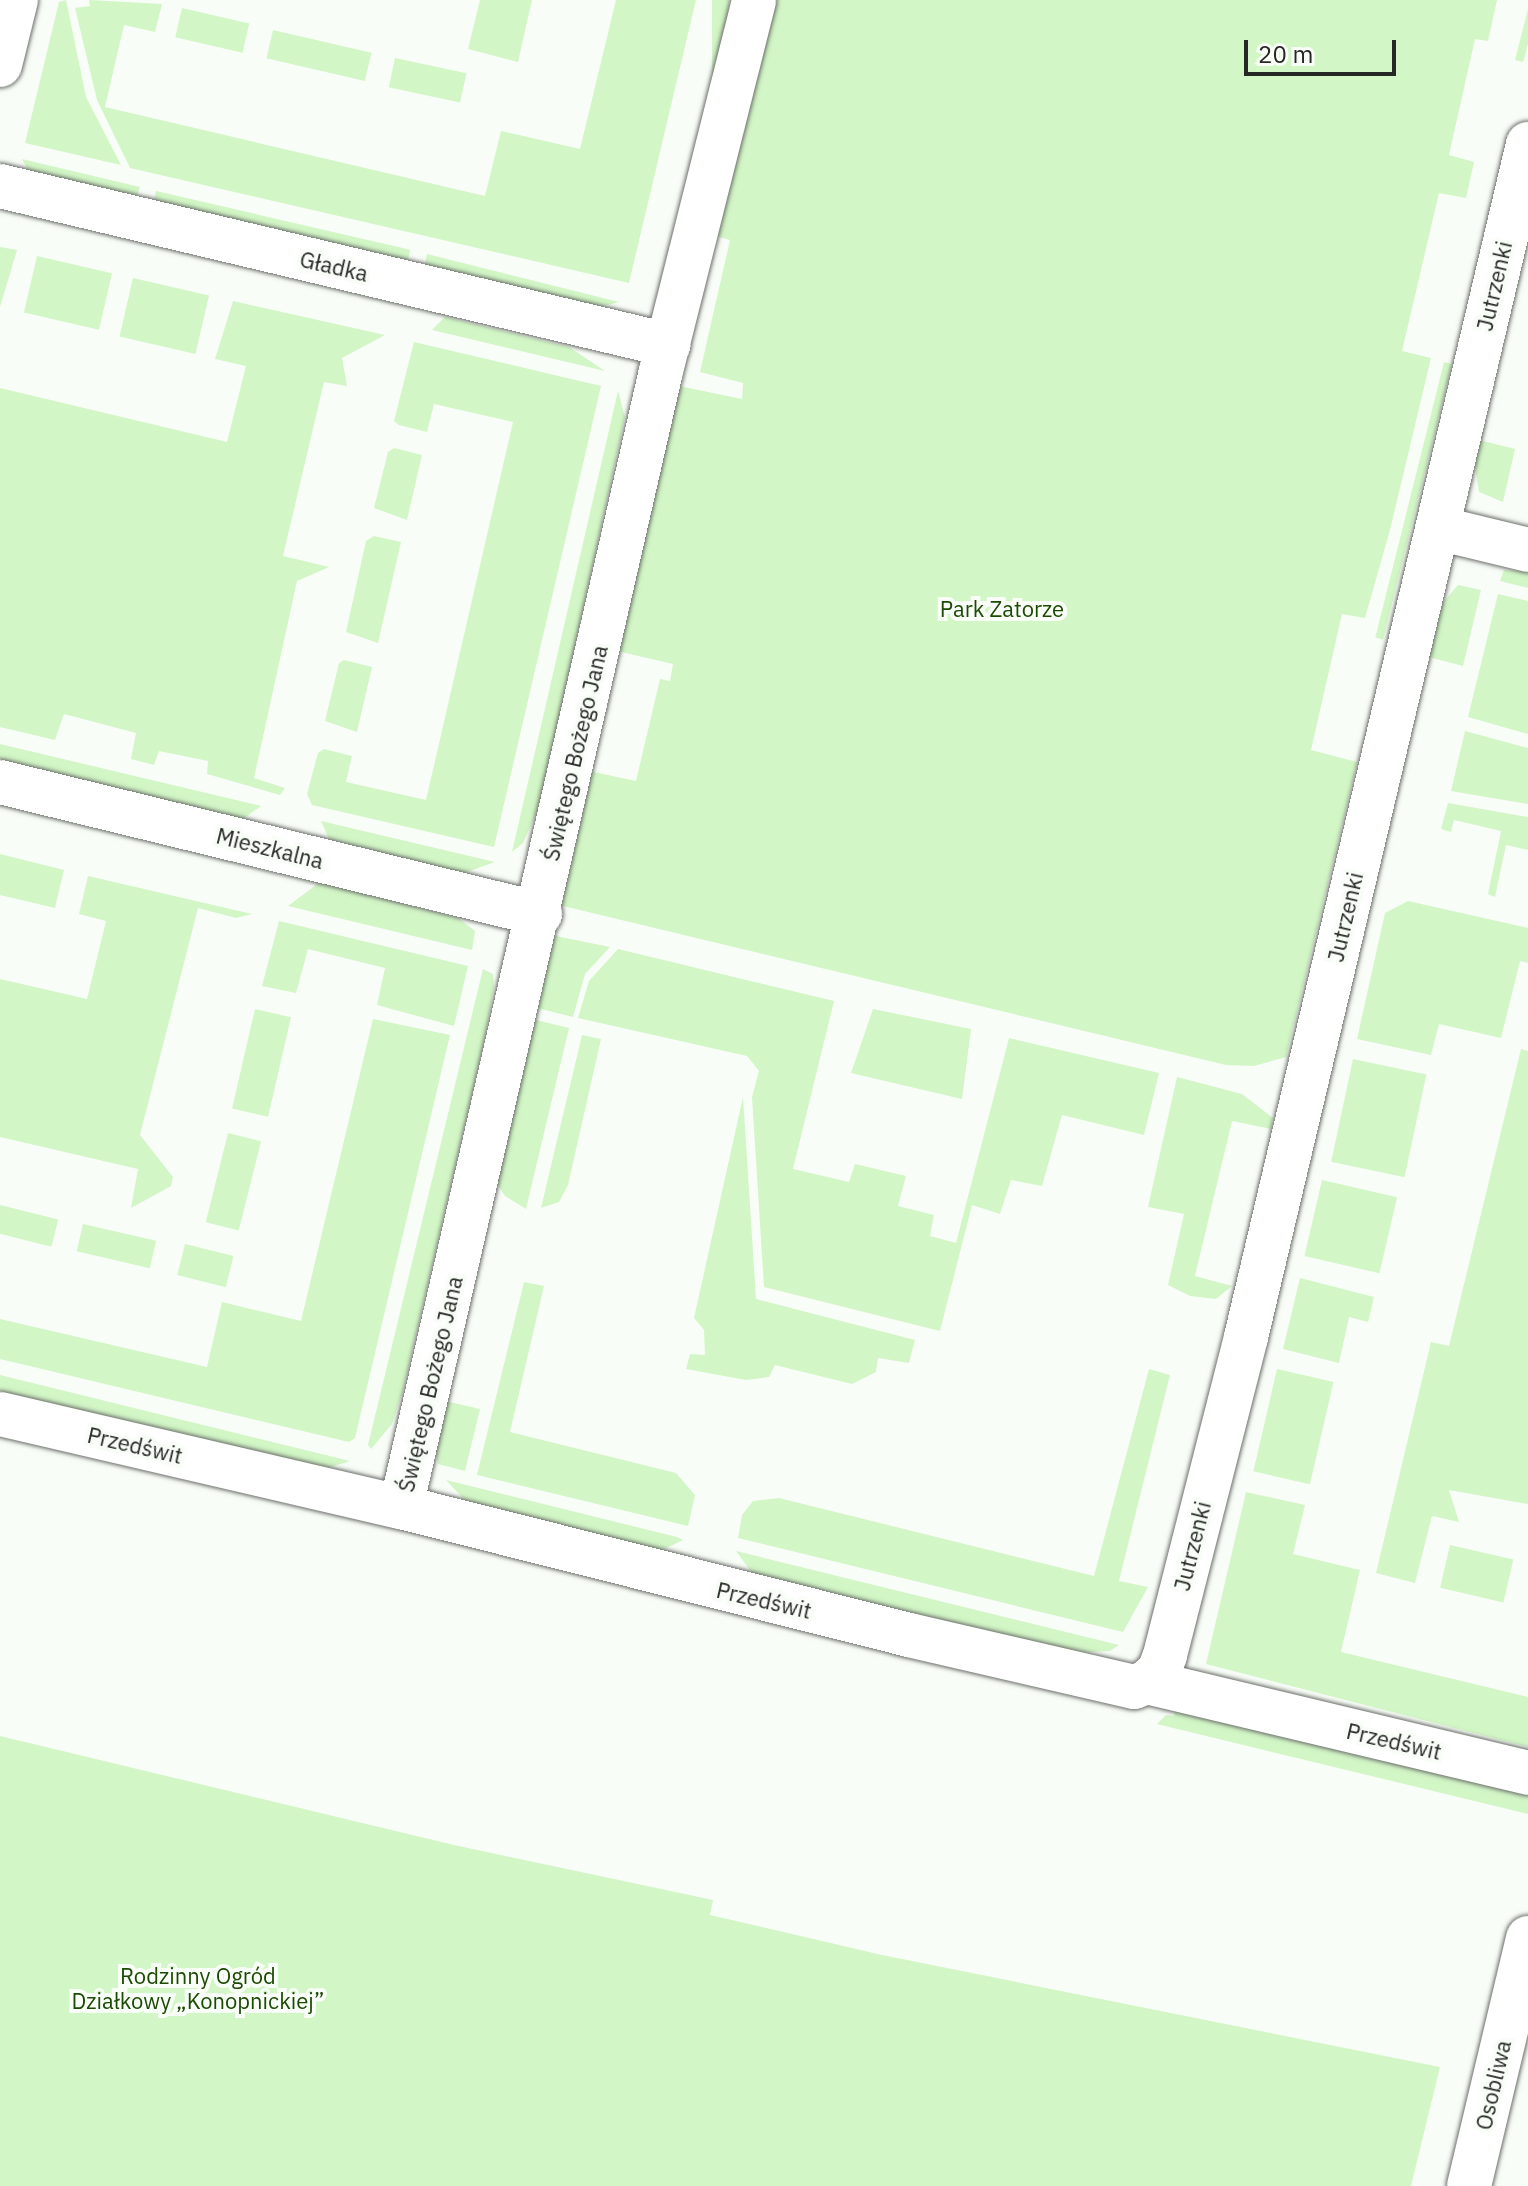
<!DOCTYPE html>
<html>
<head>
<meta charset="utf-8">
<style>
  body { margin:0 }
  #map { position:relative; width:1528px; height:2186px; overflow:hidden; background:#f9fdf7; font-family:"IBM Plex Sans",sans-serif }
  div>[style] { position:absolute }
  .green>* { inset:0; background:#d2f6c6; transform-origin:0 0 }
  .roads { filter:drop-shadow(0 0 2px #6c706b) drop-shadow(0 0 2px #6c706b) }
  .minor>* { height:44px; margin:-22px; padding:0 22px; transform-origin:22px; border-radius:22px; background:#fff }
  span { translate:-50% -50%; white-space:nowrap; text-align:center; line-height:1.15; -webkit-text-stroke:8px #f9fdf7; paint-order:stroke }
  .street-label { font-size:22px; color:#262826 }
  .park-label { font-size:22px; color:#1c4a04 }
  .scale { position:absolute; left:1244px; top:40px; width:152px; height:36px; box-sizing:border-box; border:4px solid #262826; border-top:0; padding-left:10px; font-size:24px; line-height:28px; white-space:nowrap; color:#262826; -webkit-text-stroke:6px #f9fdf7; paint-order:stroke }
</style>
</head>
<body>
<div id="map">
  <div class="green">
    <i style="clip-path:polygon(66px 0,86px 97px,121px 165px,25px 143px,59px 2px)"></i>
    <i style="clip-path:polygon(89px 0,162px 4px,155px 32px,124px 25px,105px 107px,485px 196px,501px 131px,580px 149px,616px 0,696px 0,629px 283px,130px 168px,97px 100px,75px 8px,90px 6px)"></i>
    <i style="clip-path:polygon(480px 0,532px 0,518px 62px,468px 49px)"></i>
    <i style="left:712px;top:0;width:17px;height:228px"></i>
    <i style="clip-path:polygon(772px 0,1497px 0,1488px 41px,1475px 39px,1449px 155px,1474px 162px,1466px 198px,1439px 193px,1402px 351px,1431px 358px,1390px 530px,1365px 618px,1342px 614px,1311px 750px,1357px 762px,1286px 1057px,1254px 1066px,1226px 1065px,559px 905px,589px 771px,636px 781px,660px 679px,670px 681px,673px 664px,617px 651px,679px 386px,742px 399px,743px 383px,700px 372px,730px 240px,715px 236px)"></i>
    <i style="left:182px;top:8px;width:69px;height:30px;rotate:13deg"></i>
    <i style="clip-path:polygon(1528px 9px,1528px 44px,1523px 62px,1515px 60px)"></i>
    <i style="left:273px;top:30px;width:101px;height:29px;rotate:13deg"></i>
    <i style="left:395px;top:58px;width:73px;height:30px;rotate:12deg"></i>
    <i style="clip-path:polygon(22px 159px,140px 187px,135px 203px,29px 172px)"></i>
    <i style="left:156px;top:191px;width:261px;height:15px;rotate:13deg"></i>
    <i style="clip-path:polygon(0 247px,17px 250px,0 307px)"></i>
    <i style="clip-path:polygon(427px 254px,619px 302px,600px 307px,424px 269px)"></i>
    <i style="left:37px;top:256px;width:77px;height:58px;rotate:13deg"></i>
    <i style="left:133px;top:278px;width:78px;height:60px;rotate:13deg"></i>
    <i style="clip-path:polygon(233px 301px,385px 335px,342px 358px,347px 386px,324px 382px,283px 556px,329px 567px,297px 581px,254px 778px,285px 788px,280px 795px,207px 774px,208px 761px,159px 751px,154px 765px,131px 759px,136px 733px,64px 714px,55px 740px,0 727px,0 388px,227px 442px,246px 366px,215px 359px)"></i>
    <i style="clip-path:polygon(445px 317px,569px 347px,605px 371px,432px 330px)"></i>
    <i style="clip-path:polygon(414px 342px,601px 386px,494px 847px,312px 805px,307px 794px,318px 753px,324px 749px,352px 756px,346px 782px,426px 800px,513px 422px,434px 404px,427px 432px,399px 425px,394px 421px)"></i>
    <i style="left:1444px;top:362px;width:8px;height:284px;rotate:14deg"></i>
    <i style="clip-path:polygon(618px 391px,625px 417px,540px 805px,523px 843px,512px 852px)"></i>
    <i style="clip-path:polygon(1479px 440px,1515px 449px,1503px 502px,1479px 492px,1473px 454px)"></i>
    <i style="clip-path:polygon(394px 448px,422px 455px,407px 520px,374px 508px,388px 452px)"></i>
    <i style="clip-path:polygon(374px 536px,401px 542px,378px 643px,346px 632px,366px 541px)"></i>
    <i style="clip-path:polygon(1504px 570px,1528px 572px,1528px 588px,1500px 581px)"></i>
    <i style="clip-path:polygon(1458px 585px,1481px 590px,1463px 666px,1425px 656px,1440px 606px)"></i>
    <i style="clip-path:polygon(1498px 594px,1528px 601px,1528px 734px,1468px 717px)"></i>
    <i style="clip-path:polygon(344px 660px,372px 667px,357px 732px,325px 721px,339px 663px)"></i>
    <i style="clip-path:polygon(1465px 731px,1528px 748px,1528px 804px,1451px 791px)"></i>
    <i style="clip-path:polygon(0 744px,261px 806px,243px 819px,187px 806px,0 760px)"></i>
    <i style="clip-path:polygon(1448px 803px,1528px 817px,1528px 850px,1506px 845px,1495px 897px,1488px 894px,1501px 831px,1454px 820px,1451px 832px,1441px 829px)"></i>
    <i style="clip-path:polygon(321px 821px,495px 862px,461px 874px,329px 839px)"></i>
    <i style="clip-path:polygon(0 854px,64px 870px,55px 908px,0 895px)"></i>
    <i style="clip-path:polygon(88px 876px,252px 914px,236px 918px,198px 908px,140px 1135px,173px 1177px,171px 1186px,131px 1208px,138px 1169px,0 1137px,0 979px,87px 999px,106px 921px,79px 914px)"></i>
    <i style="clip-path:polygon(320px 882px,458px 918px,475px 931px,472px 950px,288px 906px)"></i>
    <i style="clip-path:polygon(1408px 901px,1528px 928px,1528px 963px,1520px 961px,1501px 1038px,1439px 1024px,1431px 1055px,1357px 1039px,1385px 913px)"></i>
    <i style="clip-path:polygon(279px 921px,468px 966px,454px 1026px,377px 1005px,385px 968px,308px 949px,296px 993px,262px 986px)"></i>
    <i style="clip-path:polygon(551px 935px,610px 947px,585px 974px,573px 1017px,533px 1007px)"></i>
    <i style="clip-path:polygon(618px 949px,834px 1001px,793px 1169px,849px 1182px,855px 1164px,906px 1176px,898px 1206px,934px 1215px,930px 1236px,956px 1243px,1009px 1038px,1159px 1073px,1144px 1135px,1062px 1115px,1042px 1186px,1011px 1180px,1000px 1214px,972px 1205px,940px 1331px,764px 1287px,752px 1097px,759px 1071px,747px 1056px,578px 1018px,589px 981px)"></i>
    <i style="clip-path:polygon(483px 969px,493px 974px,494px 987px,484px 1042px,403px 1390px,392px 1424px,371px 1449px,368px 1445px)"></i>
    <i style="left:255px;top:1009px;width:37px;height:102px;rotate:13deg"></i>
    <i style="clip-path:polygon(873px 1009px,971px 1029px,962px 1099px,851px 1073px)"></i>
    <i style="clip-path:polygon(373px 1019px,450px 1035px,355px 1438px,349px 1442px,0 1359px,0 1319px,207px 1367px,222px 1302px,301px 1321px)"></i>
    <i style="clip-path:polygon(532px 1019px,569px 1028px,526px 1209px,505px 1196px,492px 1176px)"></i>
    <i style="clip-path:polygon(582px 1035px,601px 1039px,568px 1185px,559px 1202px,541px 1208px)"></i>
    <i style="clip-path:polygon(1521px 1049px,1528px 1051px,1528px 1504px,1449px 1490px,1459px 1522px,1432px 1516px,1415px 1583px,1376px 1573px,1431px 1342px,1449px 1346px)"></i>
    <i style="left:1353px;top:1059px;width:75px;height:105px;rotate:12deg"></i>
    <i style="clip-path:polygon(1177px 1077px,1242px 1094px,1273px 1118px,1271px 1129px,1232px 1121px,1195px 1276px,1232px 1286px,1216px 1299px,1190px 1296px,1168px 1285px,1184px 1214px,1148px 1207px)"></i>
    <i style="clip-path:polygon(743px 1097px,756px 1299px,915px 1340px,909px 1363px,878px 1358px,876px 1372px,852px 1384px,775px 1365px,769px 1377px,746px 1380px,686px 1369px,690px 1354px,705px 1355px,704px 1330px,694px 1318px)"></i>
    <i style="left:228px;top:1133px;width:34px;height:92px;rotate:14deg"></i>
    <i style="left:1322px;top:1180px;width:77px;height:78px;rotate:13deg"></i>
    <i style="left:0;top:1205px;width:60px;height:28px;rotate:14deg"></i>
    <i style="left:83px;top:1224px;width:75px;height:28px;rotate:13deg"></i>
    <i style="left:185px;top:1244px;width:50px;height:32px;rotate:14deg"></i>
    <i style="clip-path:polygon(1300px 1278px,1374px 1297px,1368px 1322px,1349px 1317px,1339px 1363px,1283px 1349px)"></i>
    <i style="clip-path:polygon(524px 1282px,544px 1286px,510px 1432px,676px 1473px,695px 1495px,688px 1526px,477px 1475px)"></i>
    <i style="clip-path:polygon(1149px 1369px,1170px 1375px,1119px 1581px,1148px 1587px,1123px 1632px,738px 1538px,742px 1515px,753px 1501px,779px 1498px,1094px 1576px)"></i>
    <i style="left:1277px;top:1369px;width:58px;height:105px;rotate:13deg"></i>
    <i style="clip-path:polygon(0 1375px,350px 1461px,325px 1469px,0 1393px)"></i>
    <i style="clip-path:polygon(441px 1400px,480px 1409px,465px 1471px,438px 1464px,435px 1447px)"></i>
    <i style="clip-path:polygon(446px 1480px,677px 1537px,683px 1540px,656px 1553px,471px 1507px)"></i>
    <i style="clip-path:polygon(1246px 1492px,1305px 1505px,1293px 1554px,1360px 1570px,1341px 1652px,1528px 1697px,1528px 1747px,1206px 1664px)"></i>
    <i style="left:1450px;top:1545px;width:65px;height:44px;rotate:13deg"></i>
    <i style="clip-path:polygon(736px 1551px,1119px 1645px,1110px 1651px,1074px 1653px,752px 1573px)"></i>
    <i style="clip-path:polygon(1176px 1702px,1528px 1791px,1528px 1814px,1157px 1724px,1166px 1715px,1174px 1716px)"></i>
    <i style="clip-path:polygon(0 1736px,454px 1845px,713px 1900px,710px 1915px,882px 1955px,1440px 2067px,1411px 2186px,0 2186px)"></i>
  </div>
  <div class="roads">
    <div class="minor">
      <i style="left:0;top:65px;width:67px;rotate:-76.2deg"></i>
      <i style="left:0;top:186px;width:687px;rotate:13.39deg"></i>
      <i style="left:1438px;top:528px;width:93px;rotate:13.7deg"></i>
      <i style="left:0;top:782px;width:556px;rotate:13.74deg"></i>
      <i style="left:0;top:1414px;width:412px;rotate:13.1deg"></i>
      <i style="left:401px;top:1507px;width:524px;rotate:14.14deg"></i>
      <i style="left:909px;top:1635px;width:231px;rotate:13deg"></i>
      <i style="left:1134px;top:1687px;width:14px;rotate:-21deg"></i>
      <i style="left:1147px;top:1682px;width:392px;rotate:13.4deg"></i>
      <i style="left:401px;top:1507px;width:1165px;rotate:-77.11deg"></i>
      <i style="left:661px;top:371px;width:382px;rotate:-75.9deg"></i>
      <i style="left:1147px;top:1682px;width:16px;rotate:-43deg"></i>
      <i style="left:1159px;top:1671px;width:17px;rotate:-69deg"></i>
      <i style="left:1165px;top:1655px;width:328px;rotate:-75.7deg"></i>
      <i style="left:1246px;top:1337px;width:1226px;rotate:-76.7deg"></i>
      <i style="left:1469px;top:2186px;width:255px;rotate:-76.6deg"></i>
    </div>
  </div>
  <div class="street-label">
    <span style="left:334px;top:266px;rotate:13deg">Gładka</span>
    <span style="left:1494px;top:286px;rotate:-77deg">Jutrzenki</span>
    <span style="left:575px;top:753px;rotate:-77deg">Świętego Bożego Jana</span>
    <span style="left:270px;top:848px;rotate:14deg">Mieszkalna</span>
    <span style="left:1345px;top:917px;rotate:-77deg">Jutrzenki</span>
    <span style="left:430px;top:1384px;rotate:-77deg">Świętego Bożego Jana</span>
    <span style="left:135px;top:1445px;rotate:13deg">Przedświt</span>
    <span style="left:1192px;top:1546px;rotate:-76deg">Jutrzenki</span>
    <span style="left:764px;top:1600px;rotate:13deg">Przedświt</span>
    <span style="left:1394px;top:1741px;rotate:13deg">Przedświt</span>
    <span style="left:1493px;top:2085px;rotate:-77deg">Osobliwa</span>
  </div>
  <div class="park-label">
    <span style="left:1002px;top:609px">Park Zatorze</span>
    <span style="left:198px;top:1988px">Rodzinny Ogród<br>Działkowy „Konopnickiej”</span>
  </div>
  <div class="scale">20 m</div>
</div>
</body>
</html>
